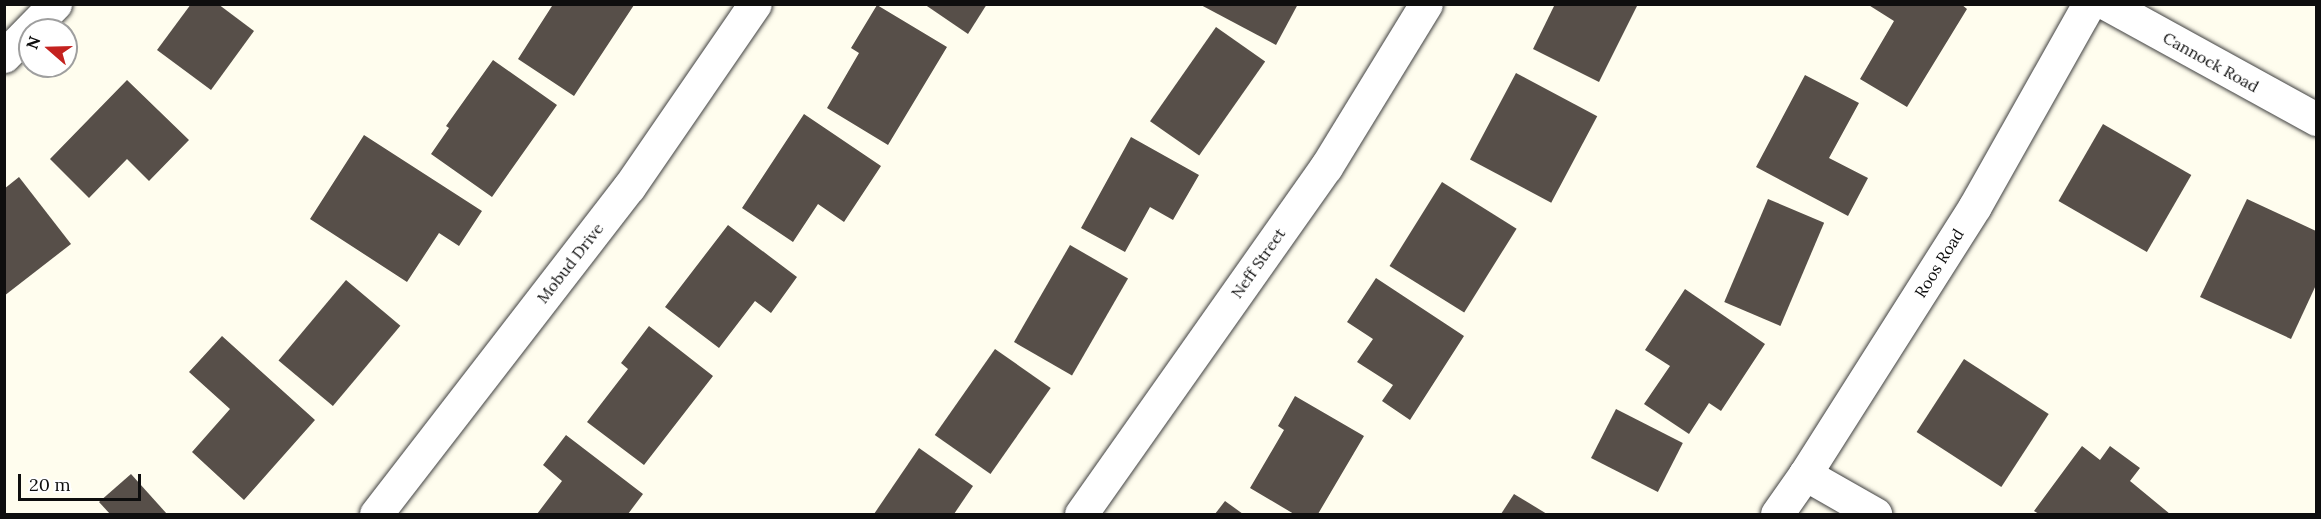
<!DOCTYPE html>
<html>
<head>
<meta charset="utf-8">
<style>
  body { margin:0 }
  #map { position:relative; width:2321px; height:519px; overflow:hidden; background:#fffdee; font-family:Lora,serif }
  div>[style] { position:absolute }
  .building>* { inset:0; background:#574f49; transform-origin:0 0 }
  .roads { filter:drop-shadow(0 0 2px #414141) drop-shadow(0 0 2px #414141) }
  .minor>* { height:33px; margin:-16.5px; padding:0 16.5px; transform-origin:16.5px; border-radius:16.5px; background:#fff }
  span { translate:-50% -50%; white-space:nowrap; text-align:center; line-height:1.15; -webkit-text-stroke:6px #fff; paint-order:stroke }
  .street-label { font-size:16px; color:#0e0e0e }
  .frame { position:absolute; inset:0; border:6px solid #0e0e0e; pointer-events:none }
  .north { position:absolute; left:18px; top:18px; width:60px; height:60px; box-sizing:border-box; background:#fff; border:2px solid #9f9f9f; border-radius:50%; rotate:290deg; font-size:16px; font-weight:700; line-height:24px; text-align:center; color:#0e0e0e }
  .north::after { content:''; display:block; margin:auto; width:21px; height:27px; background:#c4221f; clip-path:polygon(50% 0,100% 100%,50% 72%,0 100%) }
  .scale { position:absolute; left:18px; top:474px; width:123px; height:27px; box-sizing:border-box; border:3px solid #0e0e0e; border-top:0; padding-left:8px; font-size:18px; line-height:21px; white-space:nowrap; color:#0e0e0e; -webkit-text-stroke:4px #fff; paint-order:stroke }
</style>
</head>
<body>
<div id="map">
  <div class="building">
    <i style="clip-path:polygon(191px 4px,218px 4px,254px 31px,211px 90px,157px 50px)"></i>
    <i style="clip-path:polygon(924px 4px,987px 4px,968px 34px)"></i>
    <i style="clip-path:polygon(1199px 4px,1298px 4px,1276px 45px)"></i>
    <i style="clip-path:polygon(1555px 4px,1638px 4px,1599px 82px,1533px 49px)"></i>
    <i style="clip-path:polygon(1867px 4px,1961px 4px,1967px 9px,1907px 107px,1860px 79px,1894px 21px)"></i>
    <i style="clip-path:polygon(549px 5px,634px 5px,574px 96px,518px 59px,552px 6px)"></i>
    <i style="clip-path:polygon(877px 5px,947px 47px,888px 145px,827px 108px,859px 53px,851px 48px)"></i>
    <i style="left:1216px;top:27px;width:60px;height:115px;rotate:35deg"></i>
    <i style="clip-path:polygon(493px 60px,557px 105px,492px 197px,431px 154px,449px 128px,446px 126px)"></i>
    <i style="left:1516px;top:73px;width:92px;height:98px;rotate:28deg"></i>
    <i style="clip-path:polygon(1805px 75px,1859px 103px,1829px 158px,1868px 178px,1848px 216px,1756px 167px)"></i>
    <i style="clip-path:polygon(127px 80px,189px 140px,149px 181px,127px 159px,89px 198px,50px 159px)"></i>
    <i style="clip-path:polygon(804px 114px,881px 166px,844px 222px,818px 204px,793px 242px,742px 208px)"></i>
    <i style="left:2103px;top:124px;width:102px;height:89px;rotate:30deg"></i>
    <i style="clip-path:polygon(364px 135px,482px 211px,459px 246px,439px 233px,407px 282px,310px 219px)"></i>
    <i style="clip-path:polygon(1131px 137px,1199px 175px,1173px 220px,1150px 207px,1125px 252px,1081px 228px)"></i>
    <i style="clip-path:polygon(19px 177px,71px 244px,4px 296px,4px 189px)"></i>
    <i style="left:1442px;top:182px;width:88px;height:99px;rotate:32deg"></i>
    <i style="left:1768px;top:199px;width:61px;height:112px;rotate:23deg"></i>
    <i style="clip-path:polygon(2247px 199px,2316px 231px,2316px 285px,2291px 339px,2200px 297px)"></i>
    <i style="clip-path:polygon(728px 225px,797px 277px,771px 313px,755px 301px,719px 348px,665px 307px)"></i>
    <i style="left:1070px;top:245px;width:67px;height:112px;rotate:30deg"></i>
    <i style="clip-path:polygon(1376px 278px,1464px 336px,1410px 420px,1382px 401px,1393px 385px,1357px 362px,1373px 339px,1347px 322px)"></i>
    <i style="left:346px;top:280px;width:71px;height:105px;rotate:40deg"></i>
    <i style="clip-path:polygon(1685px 289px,1765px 344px,1721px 411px,1709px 403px,1689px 434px,1644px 404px,1670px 366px,1645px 350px)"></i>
    <i style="clip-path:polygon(649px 326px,713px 376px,644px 465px,587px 422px,628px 369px,621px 363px)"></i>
    <i style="clip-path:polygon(222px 336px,315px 420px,244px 500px,192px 452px,230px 409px,189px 372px)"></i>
    <i style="left:995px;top:349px;width:68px;height:105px;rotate:35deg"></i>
    <i style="left:1964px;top:359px;width:101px;height:87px;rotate:33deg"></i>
    <i style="clip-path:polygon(1295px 396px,1364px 436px,1318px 514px,1294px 514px,1250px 488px,1284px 430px,1278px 426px)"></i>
    <i style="left:1616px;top:409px;width:75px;height:55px;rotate:27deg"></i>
    <i style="clip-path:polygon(566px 435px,643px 494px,628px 514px,537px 514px,562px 481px,543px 465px)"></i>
    <i style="clip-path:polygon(2082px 446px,2100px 460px,2110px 446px,2140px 468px,2130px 481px,2170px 514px,2039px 514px,2034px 511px)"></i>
    <i style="clip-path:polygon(919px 448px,973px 486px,954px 514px,874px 514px)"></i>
    <i style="clip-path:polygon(131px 474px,167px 514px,110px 514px,99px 502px)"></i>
    <i style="clip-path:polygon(1514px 494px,1547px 514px,1501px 514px)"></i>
    <i style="clip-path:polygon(1225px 501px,1243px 514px,1215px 514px)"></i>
  </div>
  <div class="roads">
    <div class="minor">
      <i style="left:2107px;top:4px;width:239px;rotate:28.8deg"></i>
      <i style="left:4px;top:56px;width:73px;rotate:-45.6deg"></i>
      <i style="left:1805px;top:474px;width:81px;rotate:29.7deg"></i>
      <i style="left:376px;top:514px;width:413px;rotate:-52.3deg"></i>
      <i style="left:629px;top:187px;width:222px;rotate:-55.5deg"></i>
      <i style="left:1081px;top:514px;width:425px;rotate:-54.8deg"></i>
      <i style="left:1326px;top:167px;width:191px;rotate:-58.5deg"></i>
      <i style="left:1777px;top:514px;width:49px;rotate:-55deg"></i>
      <i style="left:1805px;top:474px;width:317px;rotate:-57.6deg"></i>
      <i style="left:1975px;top:206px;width:232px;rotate:-60.6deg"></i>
    </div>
  </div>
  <div class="street-label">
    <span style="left:2211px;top:62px;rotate:29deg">Cannock Road</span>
    <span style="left:570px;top:263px;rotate:-52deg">Mobud Drive</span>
    <span style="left:1258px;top:263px;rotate:-55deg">Neff Street</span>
    <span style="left:1939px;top:263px;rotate:-58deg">Roos Road</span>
  </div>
  <div class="frame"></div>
  <div class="north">N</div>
  <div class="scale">20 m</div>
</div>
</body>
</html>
